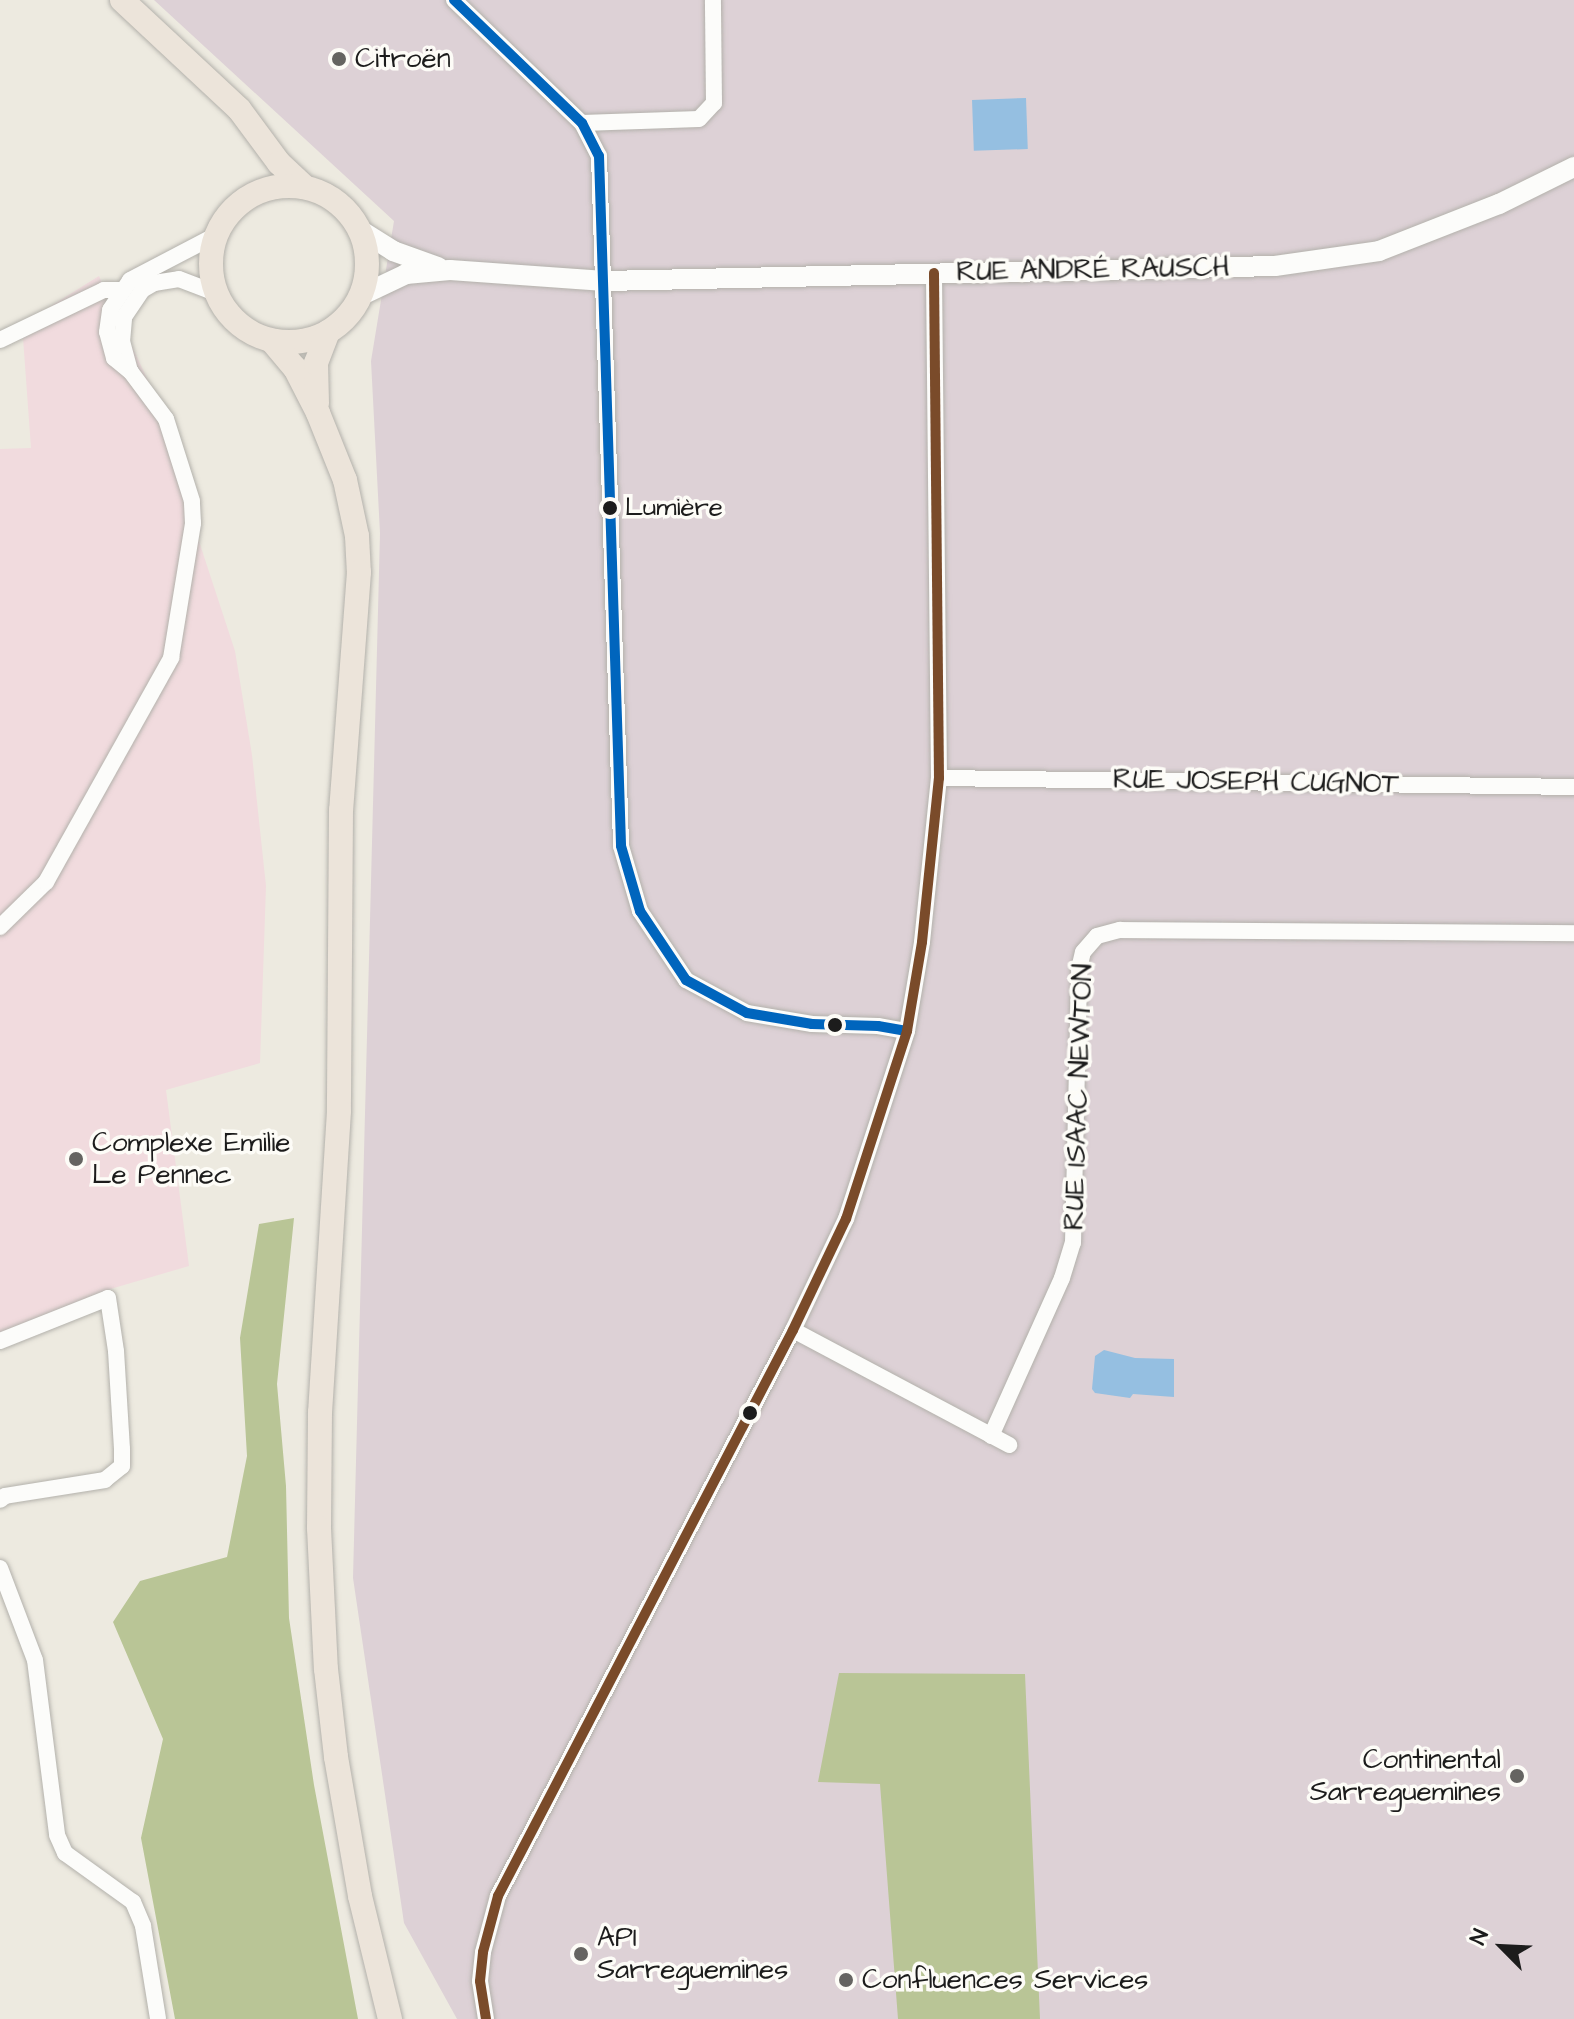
<!DOCTYPE html>
<html>
<head>
<meta charset="utf-8">
<style>
  body { margin:0 }
  #map { position:relative; width:1574px; height:2019px; overflow:hidden; background:#edeae0; font-family:"Architects Daughter",sans-serif }
  div>[style] { position:absolute }
  .built>* { inset:0; background:#f1dbde }
  .industrial>* { inset:0; background:#ddd1d6 }
  .forest>* { inset:0; background:#b9c596 }
  .water>* { inset:0; background:#95bfe1; transform-origin:0 0 }
  .roads { filter:drop-shadow(0 0 2px #b3b1ab) drop-shadow(0 0 2px #b3b1ab) }
  .minor>* { height:16px; margin:-8px; padding:0 8px; transform-origin:8px; border-radius:8px; background:#fcfcfa }
  .tertiary>* { height:20px; margin:-10px; padding:0 10px; transform-origin:10px; border-radius:10px; background:#fcfcfa }
  .primary>* { height:24px; margin:-12px; padding:0 12px; transform-origin:12px; border-radius:12px; background:#ece4da }
  .primary>.ring { margin:-12px; padding:0; box-sizing:content-box; background:none; border:24px solid #ece4da; border-radius:50% }
  .bus-1>* { height:10px; margin:-5px; padding:0 5px; transform-origin:5px; border-radius:5px; background:#0065bd }
  .bus-2>* { height:10px; margin:-5px; padding:0 5px; transform-origin:5px; border-radius:5px; background:#7a4b2a }
  .dots>* { width:22px; height:22px; translate:-50% -50%; box-sizing:border-box; border:4px solid #fdfcf7; border-radius:50% }
  span { translate:-50% -50%; white-space:nowrap; text-align:center; line-height:1.15; -webkit-text-stroke:7px #fdfcf7; paint-order:stroke }
  .bus-label { font-size:26px; color:#1c1c1c }
  .left { translate:0 -50%; text-align:left }
  .poi-label { font-size:28px; color:#1c1c1c }
  .right { translate:-100% -50%; text-align:right }
  .street-label { font-size:28px; color:#1c1c1c }
  .north { position:absolute; left:1462px; top:1907px; width:80px; height:80px; -webkit-text-stroke:6px #fdfcf7; paint-order:stroke; rotate:294deg; font-size:22px; font-weight:700; line-height:32px; text-align:center; color:#1c1c1c }
  .north::after { content:''; display:block; margin:auto; width:28px; height:36px; background:#1c1c1c; clip-path:polygon(50% 0,100% 100%,50% 72%,0 100%) }
</style>
</head>
<body>
<div id="map">
  <div class="built">
    <i style="clip-path:polygon(99px 276px,166px 419px,193px 523px,235px 651px,252px 755px,266px 886px,260px 1063px,166px 1090px,189px 1266px,107px 1290px,0 1338px,0 449px,31px 448px,22px 324px)"></i>
  </div>
  <div class="industrial">
    <i style="clip-path:polygon(154px 0,1574px 0,1574px 2019px,457px 2019px,404px 1923px,353px 1578px,380px 533px,371px 361px,394px 221px)"></i>
  </div>
  <div class="forest">
    <i style="clip-path:polygon(294px 1218px,277px 1384px,286px 1486px,289px 1618px,314px 1785px,358px 2019px,175px 2019px,141px 1838px,163px 1739px,113px 1622px,140px 1581px,227px 1557px,247px 1456px,240px 1338px,259px 1224px)"></i>
    <i style="clip-path:polygon(839px 1673px,1025px 1674px,1040px 2019px,898px 2019px,880px 1784px,818px 1782px)"></i>
  </div>
  <div class="water">
    <i style="left:1026px;top:98px;width:51px;height:54px;rotate:88deg"></i>
    <i style="clip-path:polygon(1104px 1350px,1135px 1358px,1174px 1359px,1174px 1397px,1133px 1394px,1130px 1398px,1095px 1393px,1092px 1389px,1095px 1356px)"></i>
  </div>
  <div class="roads">
    <div class="minor">
      <i style="left:454px;top:0;width:178px;rotate:43.9deg"></i>
      <i style="left:582px;top:123px;width:37px;rotate:63deg"></i>
      <i style="left:599px;top:156px;width:690px;rotate:88.17deg"></i>
      <i style="left:621px;top:846px;width:68px;rotate:73.7deg"></i>
      <i style="left:640px;top:911px;width:83px;rotate:56.3deg"></i>
      <i style="left:686px;top:980px;width:69px;rotate:28.4deg"></i>
      <i style="left:747px;top:1013px;width:66px;rotate:9.6deg"></i>
      <i style="left:812px;top:1024px;width:66px;rotate:1.7deg"></i>
      <i style="left:878px;top:1026px;width:29px;rotate:10deg"></i>
      <i style="left:582px;top:123px;width:117px;rotate:-2deg"></i>
      <i style="left:699px;top:119px;width:22px;rotate:-47deg"></i>
      <i style="left:714px;top:103px;width:103px;rotate:-90.6deg"></i>
      <i style="left:0;top:340px;width:115px;rotate:-25.7deg"></i>
      <i style="left:104px;top:290px;width:16px"></i>
      <i style="left:130px;top:371px;width:30px;rotate:-105deg"></i>
      <i style="left:122px;top:342px;width:25px;rotate:-85deg"></i>
      <i style="left:124px;top:317px;width:32px;rotate:-56deg"></i>
      <i style="left:142px;top:290px;width:14px;rotate:-30deg"></i>
      <i style="left:154px;top:283px;width:25px;rotate:-9deg"></i>
      <i style="left:179px;top:279px;width:40px;rotate:21deg"></i>
      <i style="left:939px;top:778px;width:635px;rotate:0.81deg"></i>
      <i style="left:0;top:927px;width:64px;rotate:-44.4deg"></i>
      <i style="left:46px;top:882px;width:257px;rotate:-60.8deg"></i>
      <i style="left:171px;top:658px;width:137px;rotate:-80.7deg"></i>
      <i style="left:193px;top:523px;width:22px;rotate:-93deg"></i>
      <i style="left:192px;top:501px;width:86px;rotate:-107.6deg"></i>
      <i style="left:166px;top:419px;width:59px;rotate:-126.7deg"></i>
      <i style="left:131px;top:372px;width:22px;rotate:-141deg"></i>
      <i style="left:114px;top:358px;width:27px;rotate:-105deg"></i>
      <i style="left:107px;top:332px;width:22px;rotate:-82deg"></i>
      <i style="left:110px;top:310px;width:36px;rotate:-56deg"></i>
      <i style="left:130px;top:280px;width:97px;rotate:-27.6deg"></i>
      <i style="left:793px;top:1330px;width:245px;rotate:28deg"></i>
      <i style="left:0;top:1341px;width:116px;rotate:-21.7deg"></i>
      <i style="left:108px;top:1298px;width:54px;rotate:81.4deg"></i>
      <i style="left:116px;top:1351px;width:98px;rotate:86.5deg"></i>
      <i style="left:122px;top:1449px;width:17px;rotate:90deg"></i>
      <i style="left:122px;top:1466px;width:22px;rotate:141deg"></i>
      <i style="left:105px;top:1480px;width:101px;rotate:170.9deg"></i>
      <i style="left:5px;top:1496px;width:6px;rotate:141deg"></i>
      <i style="left:991px;top:1436px;width:173px;rotate:-65.8deg"></i>
      <i style="left:1062px;top:1278px;width:37px;rotate:-73deg"></i>
      <i style="left:1073px;top:1243px;width:274px;rotate:-88.7deg"></i>
      <i style="left:1079px;top:969px;width:17px;rotate:-77deg"></i>
      <i style="left:1083px;top:952px;width:21px;rotate:-49deg"></i>
      <i style="left:1097px;top:936px;width:24px;rotate:-15deg"></i>
      <i style="left:1120px;top:930px;width:454px;rotate:0.4deg"></i>
      <i style="left:0;top:1568px;width:98px;rotate:69.2deg"></i>
      <i style="left:35px;top:1660px;width:176px;rotate:82.8deg"></i>
      <i style="left:57px;top:1835px;width:20px;rotate:66deg"></i>
      <i style="left:65px;top:1853px;width:84px;rotate:35.8deg"></i>
      <i style="left:133px;top:1902px;width:26px;rotate:67deg"></i>
      <i style="left:143px;top:1926px;width:94px;rotate:80.8deg"></i>
      <i style="left:486px;top:2019px;width:38px;rotate:-99deg"></i>
      <i style="left:480px;top:1981px;width:29px;rotate:-84deg"></i>
      <i style="left:483px;top:1952px;width:58px;rotate:-75deg"></i>
      <i style="left:498px;top:1896px;width:638px;rotate:-62.47deg"></i>
      <i style="left:793px;top:1330px;width:123px;rotate:-64.5deg"></i>
      <i style="left:846px;top:1219px;width:198px;rotate:-72deg"></i>
      <i style="left:907px;top:1031px;width:90px;rotate:-80.4deg"></i>
      <i style="left:922px;top:942px;width:165px;rotate:-84.1deg"></i>
      <i style="left:939px;top:778px;width:505px;rotate:-90.57deg"></i>
    </div>
    <div class="tertiary">
      <i style="left:360px;top:230px;width:39px;rotate:32deg"></i>
      <i style="left:393px;top:251px;width:48px;rotate:19.6deg"></i>
      <i style="left:362px;top:295px;width:49px;rotate:-25.5deg"></i>
      <i style="left:406px;top:274px;width:44px;rotate:-5.2deg"></i>
      <i style="left:450px;top:270px;width:155px;rotate:4.1deg"></i>
      <i style="left:605px;top:281px;width:670px;rotate:-1.28deg"></i>
      <i style="left:1275px;top:266px;width:105px;rotate:-8.2deg"></i>
      <i style="left:1379px;top:251px;width:129px;rotate:-21.4deg"></i>
      <i style="left:1499px;top:204px;width:84px;rotate:-26.3deg"></i>
    </div>
    <div class="primary">
      <i style="left:122px;top:0;width:160px;rotate:43deg"></i>
      <i style="left:239px;top:109px;width:67px;rotate:53.5deg"></i>
      <i style="left:279px;top:163px;width:34px;rotate:43deg"></i>
      <i class="ring" style="left:211px;top:186px;width:132px;height:132px"></i>
      <i style="left:272px;top:341px;width:35px;rotate:50deg"></i>
      <i style="left:295px;top:368px;width:51px;rotate:62.9deg"></i>
      <i style="left:318px;top:413px;width:72px;rotate:68.1deg"></i>
      <i style="left:345px;top:480px;width:57px;rotate:77.9deg"></i>
      <i style="left:357px;top:536px;width:36px;rotate:87deg"></i>
      <i style="left:359px;top:572px;width:239px;rotate:94.3deg"></i>
      <i style="left:341px;top:810px;width:301px;rotate:90.4deg"></i>
      <i style="left:339px;top:1111px;width:302px;rotate:93.6deg"></i>
      <i style="left:320px;top:1412px;width:116px;rotate:90.5deg"></i>
      <i style="left:319px;top:1528px;width:141px;rotate:87.2deg"></i>
      <i style="left:326px;top:1669px;width:89px;rotate:83.5deg"></i>
      <i style="left:336px;top:1757px;width:141px;rotate:80.2deg"></i>
      <i style="left:360px;top:1896px;width:127px;rotate:76.3deg"></i>
      <i style="left:317px;top:403px;width:40px;rotate:-91.4deg"></i>
      <i style="left:316px;top:363px;width:33px;rotate:-69deg"></i>
    </div>
  </div>
  <div class="bus-1">
    <i style="left:454px;top:0;width:178px;rotate:43.9deg"></i>
    <i style="left:582px;top:123px;width:37px;rotate:63deg"></i>
    <i style="left:599px;top:156px;width:690px;rotate:88.17deg"></i>
    <i style="left:621px;top:846px;width:68px;rotate:73.7deg"></i>
    <i style="left:640px;top:911px;width:83px;rotate:56.3deg"></i>
    <i style="left:686px;top:980px;width:69px;rotate:28.4deg"></i>
    <i style="left:747px;top:1013px;width:66px;rotate:9.6deg"></i>
    <i style="left:812px;top:1024px;width:66px;rotate:1.7deg"></i>
    <i style="left:878px;top:1026px;width:29px;rotate:10deg"></i>
  </div>
  <div class="bus-2">
    <i style="left:486px;top:2019px;width:38px;rotate:-99deg"></i>
    <i style="left:480px;top:1981px;width:29px;rotate:-84deg"></i>
    <i style="left:483px;top:1952px;width:58px;rotate:-75deg"></i>
    <i style="left:498px;top:1896px;width:638px;rotate:-62.47deg"></i>
    <i style="left:793px;top:1330px;width:123px;rotate:-64.5deg"></i>
    <i style="left:846px;top:1219px;width:198px;rotate:-72deg"></i>
    <i style="left:907px;top:1031px;width:90px;rotate:-80.4deg"></i>
    <i style="left:922px;top:942px;width:165px;rotate:-84.1deg"></i>
    <i style="left:939px;top:778px;width:505px;rotate:-90.57deg"></i>
  </div>
  <div class="dots">
    <i style="left:339px;top:59px;background:#656461"></i>
    <i style="left:610px;top:508px;background:#1c1c1c"></i>
    <i style="left:835px;top:1025px;background:#1c1c1c"></i>
    <i style="left:76px;top:1159px;background:#656461"></i>
    <i style="left:750px;top:1413px;background:#1c1c1c"></i>
    <i style="left:1517px;top:1776px;background:#656461"></i>
    <i style="left:581px;top:1954px;background:#656461"></i>
    <i style="left:846px;top:1980px;background:#656461"></i>
  </div>
  <div class="bus-label">
    <span class="left" style="left:625px;top:508px">Lumière</span>
  </div>
  <div class="poi-label">
    <span class="left" style="left:355px;top:59px">Citroën</span>
    <span class="left" style="left:92px;top:1159px">Complexe Emilie<br>Le Pennec</span>
    <span class="right" style="left:1501px;top:1776px">Continental<br>Sarreguemines</span>
    <span class="left" style="left:597px;top:1954px">API<br>Sarreguemines</span>
    <span class="left" style="left:862px;top:1980px">Confluences Services</span>
  </div>
  <div class="street-label">
    <span style="left:1093px;top:270px;rotate:-1deg">RUE ANDRÉ RAUSCH</span>
    <span style="left:1256px;top:782px;rotate:1deg">RUE JOSEPH CUGNOT</span>
    <span style="left:1079px;top:1097px;rotate:-88deg">RUE ISAAC NEWTON</span>
  </div>
  <div class="north">N</div>
</div>
</body>
</html>
